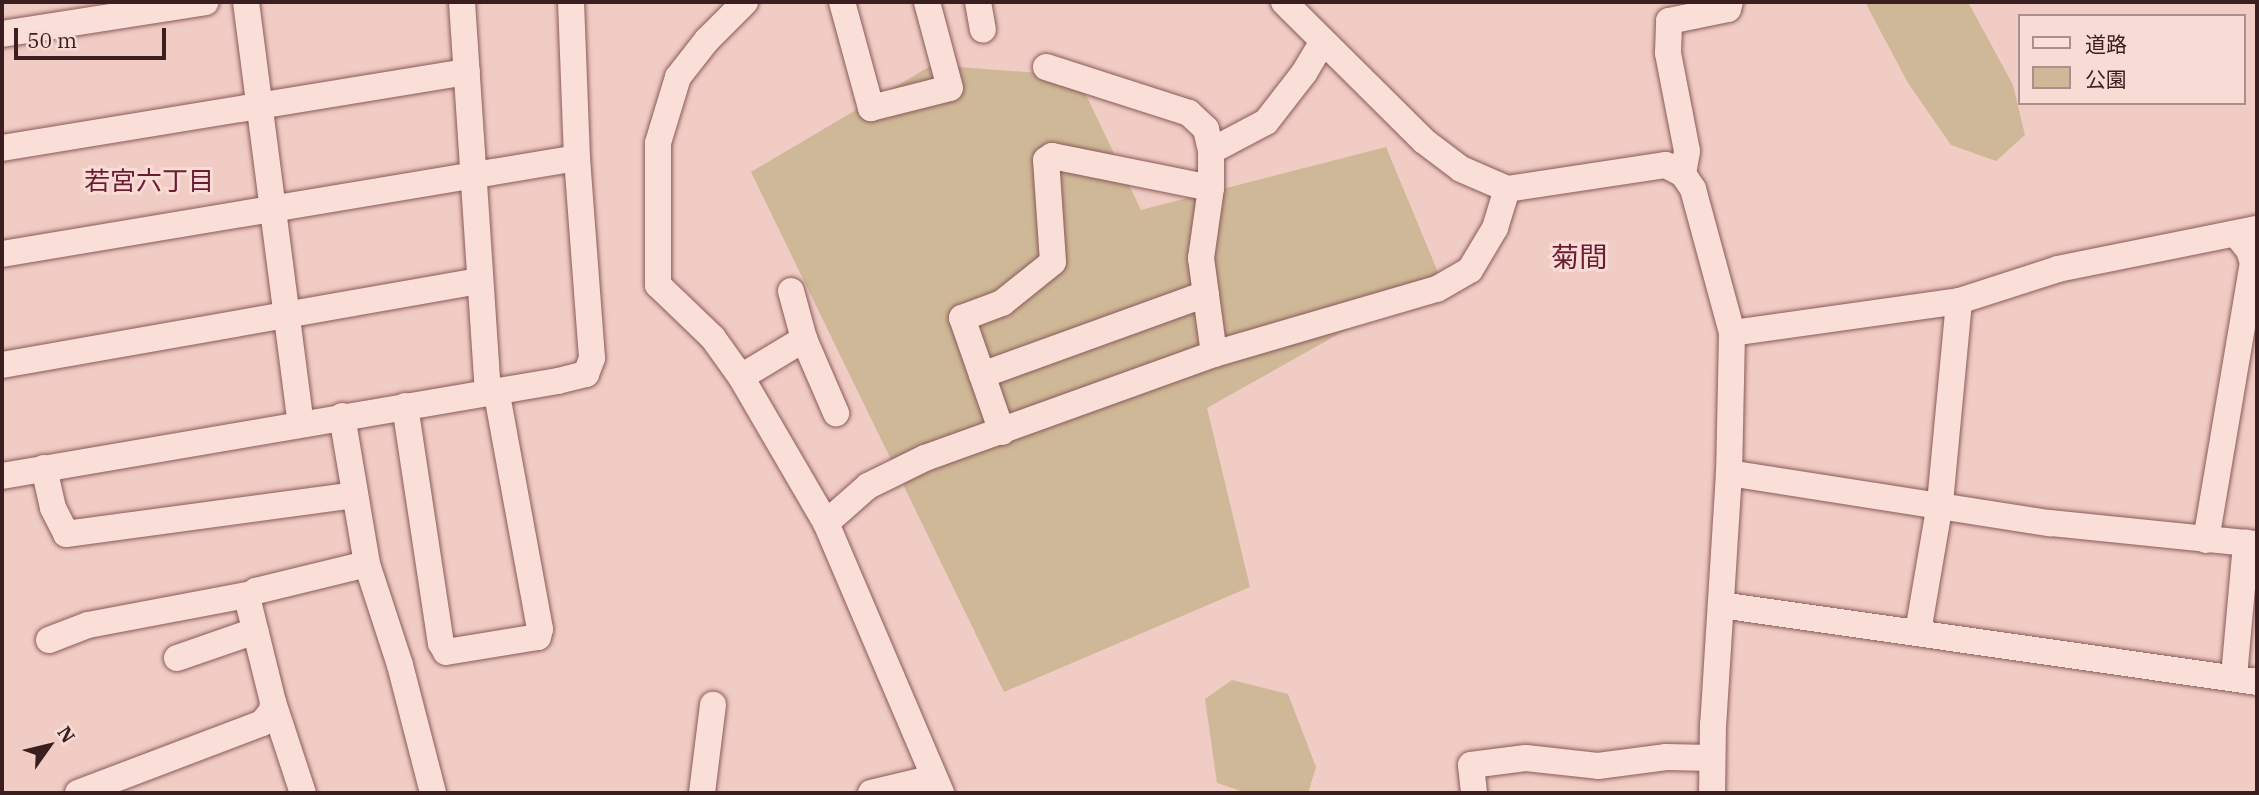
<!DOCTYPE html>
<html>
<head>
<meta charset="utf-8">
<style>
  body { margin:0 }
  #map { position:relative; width:2259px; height:795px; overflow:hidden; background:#f0ccc4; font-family:"IBM Plex Serif","Noto Sans JP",serif }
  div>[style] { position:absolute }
  .green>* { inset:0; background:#cfb897 }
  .roads { filter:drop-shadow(0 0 2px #8b5a59) drop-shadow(0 0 2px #8b5a59) }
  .minor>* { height:26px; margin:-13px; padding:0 13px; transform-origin:13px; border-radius:13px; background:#faded8 }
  span { translate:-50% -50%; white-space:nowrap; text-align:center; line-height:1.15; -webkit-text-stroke:6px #f7dbd4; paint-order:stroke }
  .neighbourhood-label { font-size:26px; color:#691c33 }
  .quarter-label { font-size:28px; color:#691c33 }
  .frame { position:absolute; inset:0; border:4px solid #3b1e1f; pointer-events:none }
  .legend { position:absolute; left:2018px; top:14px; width:228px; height:91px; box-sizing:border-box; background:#f7dbd4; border:2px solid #ac8f8c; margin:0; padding:9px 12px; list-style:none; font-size:21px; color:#3b1e1f }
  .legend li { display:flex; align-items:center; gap:14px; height:35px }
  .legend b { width:35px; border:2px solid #ac8f8c }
  .north { position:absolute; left:14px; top:711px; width:70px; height:70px; -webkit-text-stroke:5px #f7dbd4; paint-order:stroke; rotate:56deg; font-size:19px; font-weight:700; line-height:28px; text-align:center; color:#3b1e1f }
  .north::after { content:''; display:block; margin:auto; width:24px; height:32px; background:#3b1e1f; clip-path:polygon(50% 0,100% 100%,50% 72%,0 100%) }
  .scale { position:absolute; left:14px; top:28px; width:152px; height:32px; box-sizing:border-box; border:4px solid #3b1e1f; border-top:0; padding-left:9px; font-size:21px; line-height:24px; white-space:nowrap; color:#3b1e1f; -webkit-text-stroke:5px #f7dbd4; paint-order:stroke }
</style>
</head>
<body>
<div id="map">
  <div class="green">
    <i style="clip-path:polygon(1865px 2px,1968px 2px,2013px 85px,2025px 135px,1996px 161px,1951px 145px,1908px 83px)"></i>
    <i style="clip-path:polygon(932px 65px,1077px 76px,1141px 210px,1386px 147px,1440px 277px,1207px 408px,1250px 587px,1004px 692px,751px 172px)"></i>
    <i style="clip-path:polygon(1232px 680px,1288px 694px,1316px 767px,1308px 793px,1247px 793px,1217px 783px,1205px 699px)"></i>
  </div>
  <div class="roads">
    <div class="minor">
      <i style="left:246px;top:2px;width:425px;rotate:82.6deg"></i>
      <i style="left:462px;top:2px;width:390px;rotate:86.2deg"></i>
      <i style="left:745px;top:2px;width:54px;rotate:135deg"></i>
      <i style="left:707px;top:40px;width:47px;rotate:128.1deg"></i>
      <i style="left:678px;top:77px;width:69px;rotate:106.9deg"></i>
      <i style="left:658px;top:143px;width:142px;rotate:90deg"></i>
      <i style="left:658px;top:285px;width:76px;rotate:43.9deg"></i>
      <i style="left:713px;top:338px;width:48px;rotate:54.3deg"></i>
      <i style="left:741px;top:377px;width:169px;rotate:59.8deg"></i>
      <i style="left:826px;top:523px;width:293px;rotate:66.9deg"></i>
      <i style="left:842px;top:2px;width:110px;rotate:74.7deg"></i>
      <i style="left:871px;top:108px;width:81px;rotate:-14.2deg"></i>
      <i style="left:950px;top:88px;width:89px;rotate:-105deg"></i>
      <i style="left:978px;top:2px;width:28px;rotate:80deg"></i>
      <i style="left:1284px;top:2px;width:197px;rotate:44.8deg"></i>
      <i style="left:1424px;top:141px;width:46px;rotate:37.1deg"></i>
      <i style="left:1461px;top:169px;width:50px;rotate:23.5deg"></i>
      <i style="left:1507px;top:189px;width:161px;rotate:-8.6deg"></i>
      <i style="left:1666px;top:165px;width:19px;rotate:28deg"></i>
      <i style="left:1683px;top:174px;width:18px;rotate:56deg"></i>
      <i style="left:1693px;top:189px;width:149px;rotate:74.8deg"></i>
      <i style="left:1732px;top:333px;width:140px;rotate:91.2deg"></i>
      <i style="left:1729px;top:473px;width:252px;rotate:93.6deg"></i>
      <i style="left:1713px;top:724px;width:69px;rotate:90.8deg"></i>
      <i style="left:2px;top:34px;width:206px;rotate:-8.9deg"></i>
      <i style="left:1046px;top:67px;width:150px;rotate:17.8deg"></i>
      <i style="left:1189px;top:113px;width:23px;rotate:43deg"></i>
      <i style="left:1206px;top:129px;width:23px;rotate:77deg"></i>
      <i style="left:1211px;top:151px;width:37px;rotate:90deg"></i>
      <i style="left:1211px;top:188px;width:71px;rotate:98.1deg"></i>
      <i style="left:1201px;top:258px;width:97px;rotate:82.3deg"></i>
      <i style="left:2px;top:148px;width:471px;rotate:-9.3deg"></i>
      <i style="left:1211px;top:151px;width:62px;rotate:-27.8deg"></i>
      <i style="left:1266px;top:122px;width:62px;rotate:-52.2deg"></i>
      <i style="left:1304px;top:73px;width:37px;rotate:-59deg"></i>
      <i style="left:1683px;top:174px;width:23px;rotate:-80deg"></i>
      <i style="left:1687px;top:151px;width:100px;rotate:-101deg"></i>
      <i style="left:1668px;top:53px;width:32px;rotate:-88deg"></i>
      <i style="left:1669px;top:21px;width:60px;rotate:-11.5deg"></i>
      <i style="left:1728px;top:9px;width:7px;rotate:-74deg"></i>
      <i style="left:2px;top:254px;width:583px;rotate:-9.48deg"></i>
      <i style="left:791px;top:291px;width:50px;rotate:74.8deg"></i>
      <i style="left:804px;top:339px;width:81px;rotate:66.6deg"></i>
      <i style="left:1732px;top:333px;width:229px;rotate:-8deg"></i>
      <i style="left:1959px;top:301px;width:104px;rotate:-17.9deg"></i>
      <i style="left:2058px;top:269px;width:203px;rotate:-11.4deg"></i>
      <i style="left:2px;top:365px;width:484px;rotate:-10deg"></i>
      <i style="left:982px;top:375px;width:238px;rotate:-19.9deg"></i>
      <i style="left:741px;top:377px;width:74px;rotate:-31.1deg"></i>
      <i style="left:405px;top:406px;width:240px;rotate:81.4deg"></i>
      <i style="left:441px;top:643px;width:10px;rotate:61deg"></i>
      <i style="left:446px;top:652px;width:93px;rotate:-9.3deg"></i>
      <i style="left:538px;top:637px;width:8px;rotate:-76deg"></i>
      <i style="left:540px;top:629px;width:243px;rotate:-100.4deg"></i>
      <i style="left:342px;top:416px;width:150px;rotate:80.4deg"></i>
      <i style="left:367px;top:564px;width:106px;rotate:71.9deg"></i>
      <i style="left:400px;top:665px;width:132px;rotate:75.5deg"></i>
      <i style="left:1002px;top:432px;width:121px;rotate:-109.3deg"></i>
      <i style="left:962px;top:318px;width:43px;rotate:-20.6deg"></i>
      <i style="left:1002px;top:303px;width:65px;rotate:-38.8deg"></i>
      <i style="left:1053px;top:262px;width:102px;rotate:-93.9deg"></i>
      <i style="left:1046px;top:160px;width:7px;rotate:-34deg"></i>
      <i style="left:1052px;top:156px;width:162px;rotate:11.4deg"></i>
      <i style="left:44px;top:468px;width:41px;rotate:77.3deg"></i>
      <i style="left:53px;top:508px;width:29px;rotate:63deg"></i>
      <i style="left:66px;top:534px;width:291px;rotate:-7.7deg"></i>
      <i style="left:1729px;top:473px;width:325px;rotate:8.9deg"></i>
      <i style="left:2050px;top:523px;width:208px;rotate:5.8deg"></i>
      <i style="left:2px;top:476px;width:564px;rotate:-9.7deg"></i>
      <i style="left:558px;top:381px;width:29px;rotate:-14deg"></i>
      <i style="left:586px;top:374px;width:17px;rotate:-69deg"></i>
      <i style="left:592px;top:358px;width:201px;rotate:-94.3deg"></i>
      <i style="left:577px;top:158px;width:156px;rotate:-92.2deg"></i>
      <i style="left:826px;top:523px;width:56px;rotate:-41.4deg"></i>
      <i style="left:868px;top:486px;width:64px;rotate:-26.2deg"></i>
      <i style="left:925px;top:458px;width:307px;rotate:-19.8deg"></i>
      <i style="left:1214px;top:354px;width:232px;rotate:-16.3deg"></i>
      <i style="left:1437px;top:289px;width:38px;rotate:-30deg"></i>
      <i style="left:1470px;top:270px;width:49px;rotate:-59.2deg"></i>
      <i style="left:1495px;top:228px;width:41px;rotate:-72.9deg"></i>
      <i style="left:2206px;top:540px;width:281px;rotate:-80.4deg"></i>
      <i style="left:2253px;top:263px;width:14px;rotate:-107deg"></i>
      <i style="left:2249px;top:250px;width:19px;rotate:-129deg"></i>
      <i style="left:1721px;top:605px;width:542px;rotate:8.17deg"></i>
      <i style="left:1918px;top:632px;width:131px;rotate:-80.3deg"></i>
      <i style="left:1940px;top:503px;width:203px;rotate:-84.6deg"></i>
      <i style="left:49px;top:640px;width:42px;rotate:-21deg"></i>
      <i style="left:88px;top:625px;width:167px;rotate:-10.7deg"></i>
      <i style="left:177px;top:658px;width:83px;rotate:-19.1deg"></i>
      <i style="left:2234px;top:676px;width:134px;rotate:-84.8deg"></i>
      <i style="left:273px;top:702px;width:96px;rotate:71.8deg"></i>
      <i style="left:78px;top:793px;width:197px;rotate:-20.8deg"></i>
      <i style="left:262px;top:723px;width:16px;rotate:-50deg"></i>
      <i style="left:272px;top:711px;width:9px;rotate:-84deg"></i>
      <i style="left:273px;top:702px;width:108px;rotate:-103.9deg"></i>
      <i style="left:247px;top:597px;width:11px;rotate:-34deg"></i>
      <i style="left:256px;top:591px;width:114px;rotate:-13.7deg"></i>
      <i style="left:702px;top:793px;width:89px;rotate:-82.9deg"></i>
      <i style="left:871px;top:793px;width:65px;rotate:-13.4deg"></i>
      <i style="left:1474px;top:793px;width:28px;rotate:-96deg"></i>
      <i style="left:1471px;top:765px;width:55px;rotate:-7.3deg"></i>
      <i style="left:1526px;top:758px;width:72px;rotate:6.3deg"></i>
      <i style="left:1598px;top:766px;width:69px;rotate:-7.5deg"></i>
      <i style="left:1666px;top:757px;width:46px;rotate:1.2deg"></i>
    </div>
  </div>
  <div class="neighbourhood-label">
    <span style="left:149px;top:181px">若宮六丁目</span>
  </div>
  <div class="quarter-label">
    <span style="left:1579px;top:257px">菊間</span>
  </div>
  <div class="frame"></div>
  <ul class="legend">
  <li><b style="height:9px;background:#faded8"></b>道路</li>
  <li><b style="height:19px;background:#cfb897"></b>公園</li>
  </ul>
  <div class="north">N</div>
  <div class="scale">50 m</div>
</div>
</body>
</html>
